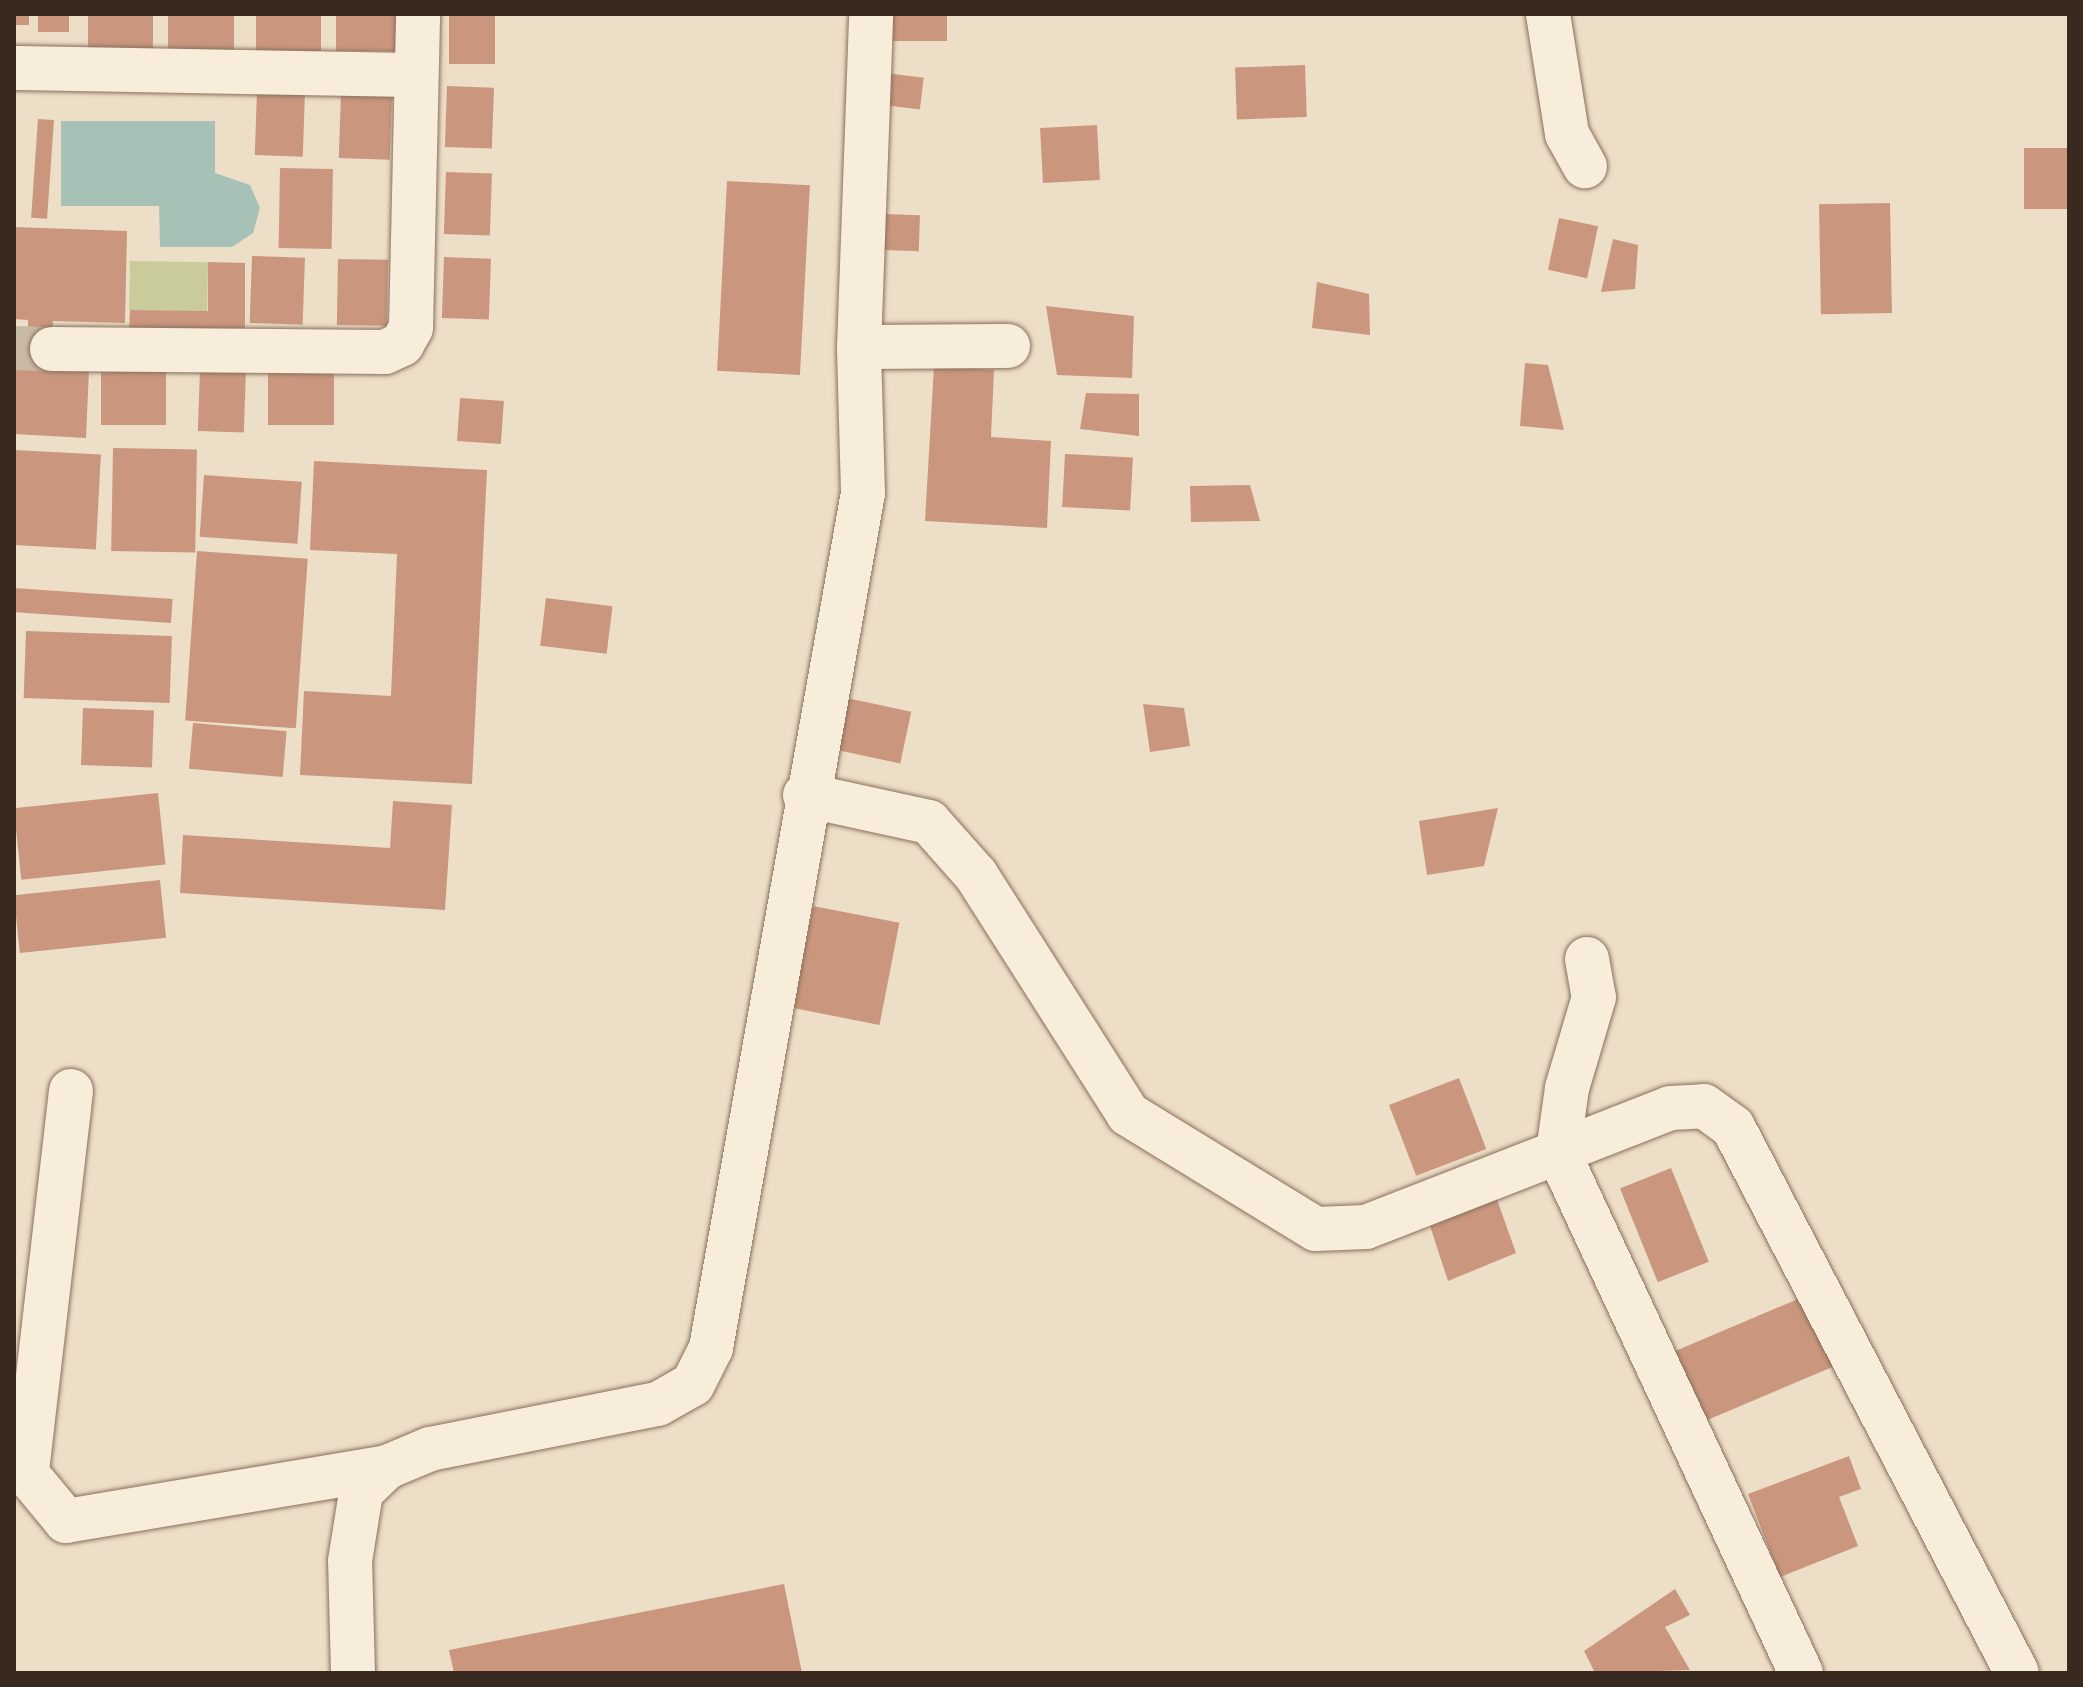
<!DOCTYPE html>
<html>
<head>
<meta charset="utf-8">
<style>
  body { margin:0 }
  #map { position:relative; width:2083px; height:1687px; overflow:hidden; background:#eddec7; font-family:"PT Serif",serif }
  div>[style] { position:absolute }
  .green>* { inset:0; background:#cacb9b; transform-origin:0 0 }
  .water>* { inset:0; background:#a8c1b7 }
  .building>* { inset:0; background:#ca977e; transform-origin:0 0 }
  .minor-tunnel>* { height:44px; margin-top:-22px; transform-origin:0; background:repeating-linear-gradient(90deg,#c9baa6 0 44px,transparent 0 66px) }
  .roads { filter:drop-shadow(0 0 2px #88705d) drop-shadow(0 0 2px #88705d) }
  .minor>* { height:44px; margin:-22px; padding:0 22px; transform-origin:22px; border-radius:22px; background:#f8ecda }
  span { translate:-50% -50%; white-space:nowrap; text-align:center; line-height:1.15; -webkit-text-stroke:6px #f5e9d6; paint-order:stroke }
  .frame { position:absolute; inset:0; border:16px solid #392a20; pointer-events:none }
</style>
</head>
<body>
<div id="map">
  <div class="green">
    <i style="left:130px;top:261px;width:78px;height:49px;rotate:1deg"></i>
  </div>
  <div class="water">
    <i style="clip-path:polygon(61px 121px,215px 121px,215px 173px,250px 185px,260px 208px,253px 233px,232px 247px,160px 247px,159px 206px,61px 206px)"></i>
  </div>
  <div class="building">
    <i style="left:14px;top:14px;width:15px;height:11px"></i>
    <i style="left:38px;top:14px;width:31px;height:18px"></i>
    <i style="left:88px;top:14px;width:65px;height:36px"></i>
    <i style="left:168px;top:14px;width:66px;height:37px"></i>
    <i style="left:256px;top:14px;width:65px;height:37px"></i>
    <i style="left:336px;top:14px;width:66px;height:37px"></i>
    <i style="left:449px;top:14px;width:46px;height:50px"></i>
    <i style="left:889px;top:14px;width:58px;height:27px"></i>
    <i style="left:1305px;top:65px;width:52px;height:70px;rotate:88deg"></i>
    <i style="left:886px;top:73px;width:38px;height:32px;rotate:7deg"></i>
    <i style="left:447px;top:86px;width:47px;height:61px;rotate:2deg"></i>
    <i style="left:257px;top:91px;width:48px;height:64px;rotate:2deg"></i>
    <i style="left:341px;top:93px;width:51px;height:65px;rotate:2deg"></i>
    <i style="left:38px;top:119px;width:16px;height:99px;rotate:4deg"></i>
    <i style="left:1097px;top:125px;width:55px;height:57px;rotate:87deg"></i>
    <i style="left:2069px;top:148px;width:61px;height:45px;rotate:90deg"></i>
    <i style="left:280px;top:168px;width:53px;height:80px;rotate:1deg"></i>
    <i style="left:446px;top:172px;width:46px;height:62px;rotate:2deg"></i>
    <i style="left:727px;top:181px;width:83px;height:190px;rotate:3deg"></i>
    <i style="left:1890px;top:203px;width:110px;height:71px;rotate:89deg"></i>
    <i style="left:885px;top:214px;width:35px;height:36px;rotate:2deg"></i>
    <i style="left:1559px;top:218px;width:40px;height:53px;rotate:12deg"></i>
    <i style="clip-path:polygon(14px 227px,127px 231px,125px 323px,53px 321px,52px 349px,89px 370px,86px 438px,14px 434px,14px 367px,27px 367px,28px 320px,14px 319px)"></i>
    <i style="clip-path:polygon(1613px 239px,1638px 245px,1635px 289px,1601px 292px)"></i>
    <i style="left:252px;top:256px;width:53px;height:67px;rotate:2deg"></i>
    <i style="left:444px;top:257px;width:47px;height:61px;rotate:2deg"></i>
    <i style="left:338px;top:259px;width:50px;height:66px;rotate:1deg"></i>
    <i style="clip-path:polygon(208px 262px,245px 263px,245px 335px,129px 333px,130px 310px,208px 311px)"></i>
    <i style="clip-path:polygon(1317px 282px,1369px 294px,1370px 335px,1312px 328px)"></i>
    <i style="clip-path:polygon(1046px 306px,1134px 316px,1132px 378px,1057px 375px)"></i>
    <i style="clip-path:polygon(1525px 363px,1548px 365px,1564px 430px,1520px 426px)"></i>
    <i style="clip-path:polygon(934px 366px,994px 370px,991px 437px,1051px 441px,1047px 528px,925px 521px)"></i>
    <i style="left:200px;top:369px;width:46px;height:62px;rotate:2deg"></i>
    <i style="left:101px;top:372px;width:65px;height:53px"></i>
    <i style="left:268px;top:373px;width:66px;height:52px"></i>
    <i style="clip-path:polygon(1086px 393px,1139px 394px,1139px 436px,1080px 429px)"></i>
    <i style="left:460px;top:398px;width:44px;height:43px;rotate:4deg"></i>
    <i style="left:113px;top:448px;width:84px;height:103px;rotate:1deg"></i>
    <i style="left:14px;top:450px;width:87px;height:95px;rotate:3deg"></i>
    <i style="left:1065px;top:454px;width:68px;height:53px;rotate:3deg"></i>
    <i style="clip-path:polygon(314px 461px,487px 470px,472px 784px,300px 775px,304px 691px,391px 696px,397px 554px,310px 550px)"></i>
    <i style="left:204px;top:475px;width:98px;height:62px;rotate:4deg"></i>
    <i style="clip-path:polygon(1250px 485px,1260px 521px,1191px 522px,1190px 486px)"></i>
    <i style="left:197px;top:551px;width:111px;height:170px;rotate:4deg"></i>
    <i style="left:14px;top:588px;width:159px;height:24px;rotate:4deg"></i>
    <i style="left:546px;top:598px;width:67px;height:48px;rotate:7deg"></i>
    <i style="left:26px;top:631px;width:146px;height:67px;rotate:2deg"></i>
    <i style="left:833px;top:695px;width:80px;height:53px;rotate:12deg"></i>
    <i style="clip-path:polygon(1143px 704px,1184px 708px,1190px 746px,1150px 752px)"></i>
    <i style="left:83px;top:708px;width:71px;height:57px;rotate:2deg"></i>
    <i style="left:193px;top:723px;width:94px;height:46px;rotate:5deg"></i>
    <i style="left:158px;top:793px;width:72px;height:145px;rotate:84deg"></i>
    <i style="clip-path:polygon(393px 801px,452px 805px,445px 910px,180px 893px,183px 835px,390px 848px)"></i>
    <i style="clip-path:polygon(1498px 808px,1484px 866px,1427px 875px,1419px 821px)"></i>
    <i style="left:160px;top:880px;width:58px;height:147px;rotate:84deg"></i>
    <i style="left:813px;top:906px;width:88px;height:104px;rotate:11deg"></i>
    <i style="left:1459px;top:1078px;width:76px;height:75px;rotate:69deg"></i>
    <i style="left:1671px;top:1168px;width:101px;height:55px;rotate:68deg"></i>
    <i style="clip-path:polygon(1495px 1194px,1516px 1253px,1448px 1281px,1430px 1226px)"></i>
    <i style="left:1805px;top:1296px;width:76px;height:146px;rotate:67deg"></i>
    <i style="clip-path:polygon(1849px 1456px,1861px 1489px,1839px 1497px,1858px 1546px,1780px 1577px,1748px 1494px)"></i>
    <i style="clip-path:polygon(784px 1584px,802px 1673px,454px 1673px,449px 1650px)"></i>
    <i style="clip-path:polygon(1675px 1589px,1690px 1615px,1665px 1627px,1690px 1670px,1595px 1673px,1584px 1651px)"></i>
  </div>
  <div class="minor-tunnel">
    <i style="left:14px;top:348px;width:38px;rotate:2deg"></i>
  </div>
  <div class="roads">
    <div class="minor">
      <i style="left:1548px;top:14px;width:121px;rotate:81deg"></i>
      <i style="left:1567px;top:134px;width:37px;rotate:61deg"></i>
      <i style="left:14px;top:68px;width:402px;rotate:1deg"></i>
      <i style="left:859px;top:347px;width:149px;rotate:-0.4deg"></i>
      <i style="left:52px;top:349px;width:333px;rotate:0.5deg"></i>
      <i style="left:385px;top:352px;width:19px;rotate:-25deg"></i>
      <i style="left:402px;top:344px;width:18px;rotate:-61deg"></i>
      <i style="left:411px;top:328px;width:314px;rotate:-88.7deg"></i>
      <i style="left:805px;top:795px;width:127px;rotate:12.3deg"></i>
      <i style="left:929px;top:822px;width:71px;rotate:48.4deg"></i>
      <i style="left:976px;top:875px;width:283px;rotate:57.5deg"></i>
      <i style="left:1128px;top:1114px;width:220px;rotate:31.5deg"></i>
      <i style="left:1316px;top:1229px;width:50px;rotate:-2.3deg"></i>
      <i style="left:1366px;top:1227px;width:206px;rotate:-21.3deg"></i>
      <i style="left:1558px;top:1152px;width:575px;rotate:65deg"></i>
      <i style="left:1587px;top:959px;width:39px;rotate:80deg"></i>
      <i style="left:1594px;top:997px;width:95px;rotate:106.5deg"></i>
      <i style="left:1567px;top:1088px;width:65px;rotate:98deg"></i>
      <i style="left:1558px;top:1152px;width:120px;rotate:-21.4deg"></i>
      <i style="left:1670px;top:1108px;width:34px;rotate:-3deg"></i>
      <i style="left:1704px;top:1106px;width:36px;rotate:36deg"></i>
      <i style="left:1733px;top:1127px;width:615px;rotate:62.52deg"></i>
      <i style="left:71px;top:1091px;width:386px;rotate:96.6deg"></i>
      <i style="left:27px;top:1474px;width:61px;rotate:50.3deg"></i>
      <i style="left:66px;top:1521px;width:326px;rotate:-9.5deg"></i>
      <i style="left:353px;top:1673px;width:112px;rotate:-91.5deg"></i>
      <i style="left:350px;top:1561px;width:70px;rotate:-80.9deg"></i>
      <i style="left:361px;top:1492px;width:36px;rotate:-44deg"></i>
      <i style="left:387px;top:1467px;width:47px;rotate:-22.7deg"></i>
      <i style="left:430px;top:1449px;width:232px;rotate:-11.2deg"></i>
      <i style="left:658px;top:1404px;width:40px;rotate:-29.7deg"></i>
      <i style="left:693px;top:1384px;width:40px;rotate:-63.4deg"></i>
      <i style="left:711px;top:1348px;width:868px;rotate:-79.92deg"></i>
      <i style="left:863px;top:493px;width:146px;rotate:-91.6deg"></i>
      <i style="left:859px;top:347px;width:333px;rotate:-87.9deg"></i>
    </div>
  </div>
  <div class="frame"></div>
</div>
</body>
</html>
